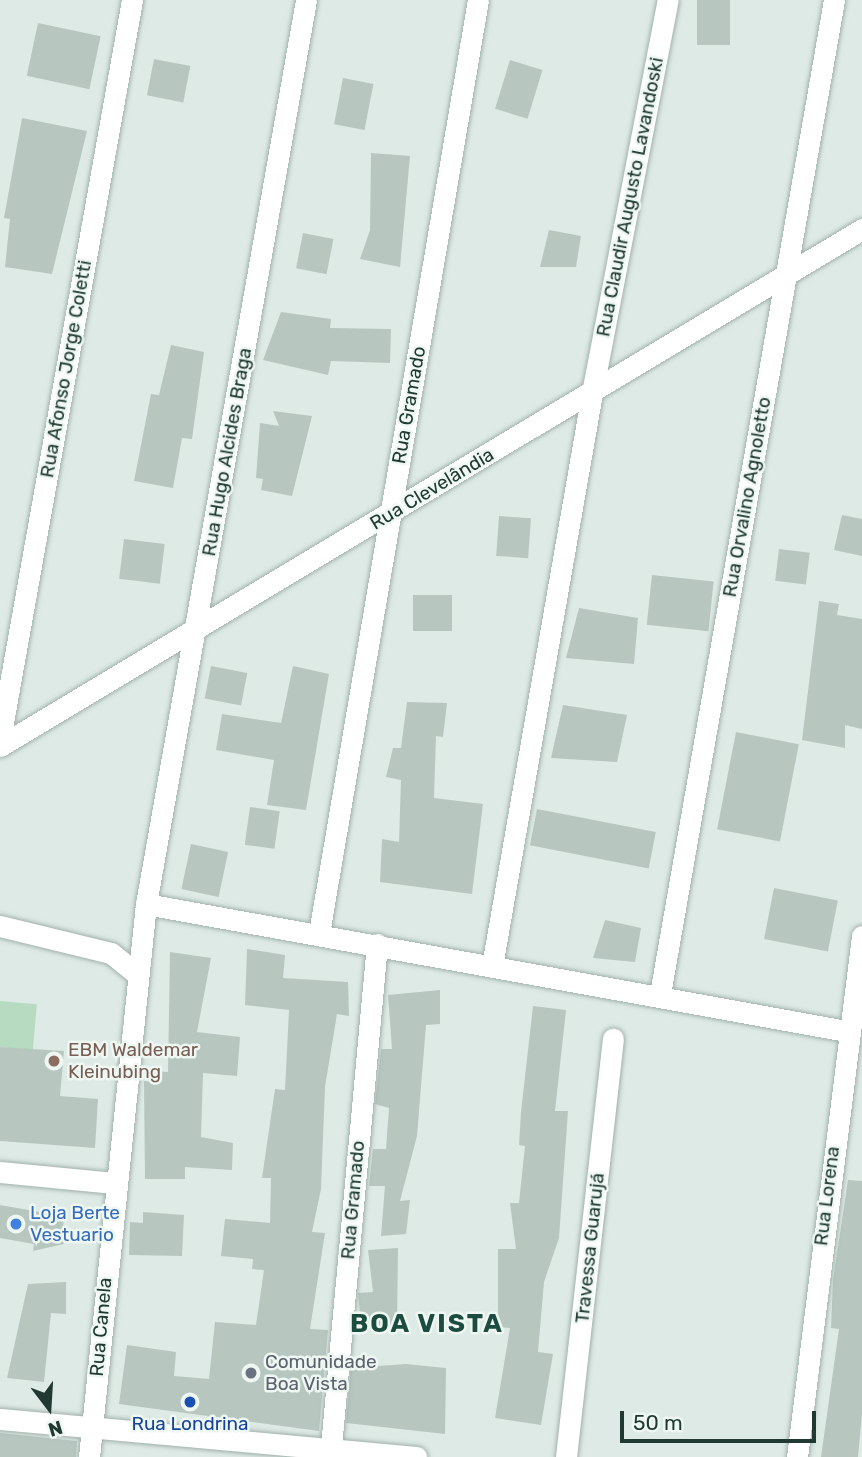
<!DOCTYPE html>
<html>
<head>
<meta charset="utf-8">
<style>
  body { margin:0 }
  #map { position:relative; width:862px; height:1457px; overflow:hidden; background:#deeae5; font-family:Rubik,sans-serif }
  div>[style] { position:absolute }
  .green>* { inset:0; background:#b7dbc0; transform-origin:0 0 }
  .building>* { inset:0; background:#b7c7c0; transform-origin:0 0 }
  .roads { filter:drop-shadow(0 0 2px #a1b1ac) drop-shadow(0 0 2px #a1b1ac) }
  .street>* { height:21px; margin:-10.5px; padding:0 10.5px; transform-origin:10.5px; border-radius:10.5px; background:#fff }
  .dots>* { width:19px; height:19px; translate:-50% -50%; box-sizing:border-box; border:4px solid #eef7f2; border-radius:50% }
  span { translate:-50% -50%; white-space:nowrap; text-align:center; line-height:1.15; -webkit-text-stroke:5px #eef7f2; paint-order:stroke }
  .street-label { font-size:19px; color:#203932 }
  .education-label { font-size:19px; color:#785e54 }
  .left { translate:0 -50%; text-align:left }
  .shop-label { font-size:19px; color:#366cbe }
  .worship-label { font-size:19px; color:#5b616d }
  .transit-label { font-size:19px; color:#164399 }
  .district-label { font-size:26px; color:#1c4b3f; font-weight:700; letter-spacing:2px }
  .north { position:absolute; left:14px; top:1373px; width:70px; height:70px; -webkit-text-stroke:5px #eef7f2; paint-order:stroke; rotate:163deg; font-size:19px; font-weight:700; line-height:28px; text-align:center; color:#203932 }
  .north::after { content:''; display:block; margin:auto; width:24px; height:32px; background:#203932; clip-path:polygon(50% 0,100% 100%,50% 72%,0 100%) }
  .scale { position:absolute; left:620px; top:1411px; width:196px; height:32px; box-sizing:border-box; border:4px solid #203932; border-top:0; padding-left:9px; font-size:21px; line-height:24px; white-space:nowrap; color:#203932; -webkit-text-stroke:5px #eef7f2; paint-order:stroke }
</style>
</head>
<body>
<div id="map">
  <div class="green">
    <i style="left:0;top:1001px;width:37px;height:46px;rotate:5deg"></i>
  </div>
  <div class="building">
    <i style="left:697px;top:0;width:33px;height:45px"></i>
    <i style="left:38px;top:23px;width:64px;height:54px;rotate:12deg"></i>
    <i style="left:154px;top:59px;width:37px;height:37px;rotate:11deg"></i>
    <i style="left:510px;top:60px;width:34px;height:51px;rotate:17deg"></i>
    <i style="left:343px;top:78px;width:31px;height:47px;rotate:11deg"></i>
    <i style="clip-path:polygon(22px 118px,87px 131px,52px 274px,5px 267px,10px 219px,4px 218px)"></i>
    <i style="clip-path:polygon(371px 153px,410px 156px,400px 267px,360px 259px,370px 230px)"></i>
    <i style="clip-path:polygon(549px 230px,581px 236px,576px 267px,540px 267px)"></i>
    <i style="left:303px;top:233px;width:31px;height:36px;rotate:11deg"></i>
    <i style="clip-path:polygon(281px 312px,331px 319px,330px 328px,391px 329px,390px 363px,331px 361px,328px 375px,263px 360px)"></i>
    <i style="clip-path:polygon(171px 345px,204px 352px,192px 439px,182px 438px,173px 488px,134px 481px,151px 394px,159px 395px)"></i>
    <i style="clip-path:polygon(273px 411px,312px 416px,292px 496px,261px 490px,263px 479px,256px 478px,260px 423px,279px 426px)"></i>
    <i style="clip-path:polygon(842px 515px,862px 519px,862px 556px,834px 550px)"></i>
    <i style="left:499px;top:516px;width:32px;height:40px;rotate:4deg"></i>
    <i style="left:124px;top:539px;width:41px;height:40px;rotate:7deg"></i>
    <i style="left:779px;top:549px;width:31px;height:32px;rotate:7deg"></i>
    <i style="left:652px;top:575px;width:62px;height:50px;rotate:6deg"></i>
    <i style="left:413px;top:595px;width:39px;height:36px"></i>
    <i style="clip-path:polygon(819px 601px,839px 604px,837px 615px,862px 619px,862px 729px,845px 725px,845px 748px,802px 740px)"></i>
    <i style="clip-path:polygon(579px 608px,638px 618px,634px 664px,566px 658px)"></i>
    <i style="left:211px;top:666px;width:37px;height:33px;rotate:11deg"></i>
    <i style="clip-path:polygon(293px 666px,329px 674px,306px 810px,267px 805px,274px 760px,216px 750px,222px 714px,281px 723px)"></i>
    <i style="clip-path:polygon(407px 702px,447px 703px,443px 737px,436px 736px,434px 798px,483px 804px,472px 894px,380px 882px,382px 839px,399px 842px,401px 780px,386px 777px,393px 748px,401px 748px)"></i>
    <i style="clip-path:polygon(563px 705px,627px 715px,617px 762px,551px 758px)"></i>
    <i style="left:736px;top:732px;width:64px;height:99px;rotate:11deg"></i>
    <i style="left:250px;top:807px;width:30px;height:38px;rotate:8deg"></i>
    <i style="left:537px;top:809px;width:121px;height:37px;rotate:11deg"></i>
    <i style="left:191px;top:844px;width:38px;height:46px;rotate:12deg"></i>
    <i style="left:774px;top:888px;width:65px;height:52px;rotate:11deg"></i>
    <i style="clip-path:polygon(605px 920px,641px 928px,635px 962px,593px 958px)"></i>
    <i style="clip-path:polygon(247px 949px,285px 955px,283px 978px,348px 982px,349px 1016px,337px 1014px,325px 1087px,321px 1189px,312px 1232px,325px 1233px,310px 1329px,328px 1330px,319px 1431px,119px 1404px,127px 1345px,176px 1352px,174px 1376px,209px 1379px,215px 1322px,256px 1325px,264px 1270px,252px 1269px,253px 1259px,221px 1256px,225px 1219px,270px 1223px,271px 1178px,262px 1178px,275px 1089px,285px 1090px,289px 1010px,245px 1005px)"></i>
    <i style="clip-path:polygon(170px 952px,211px 958px,197px 1032px,240px 1037px,237px 1076px,203px 1073px,201px 1137px,233px 1143px,232px 1170px,185px 1167px,185px 1179px,145px 1179px,144px 1081px,154px 1082px,155px 1071px,168px 1072px)"></i>
    <i style="clip-path:polygon(440px 990px,440px 1024px,426px 1025px,417px 1136px,400px 1201px,410px 1200px,406px 1234px,381px 1236px,385px 1186px,369px 1186px,373px 1149px,386px 1149px,389px 1108px,375px 1104px,381px 1049px,392px 1049px,388px 995px)"></i>
    <i style="clip-path:polygon(533px 1006px,566px 1010px,555px 1111px,568px 1111px,559px 1238px,544px 1282px,538px 1352px,553px 1354px,541px 1425px,495px 1418px,510px 1328px,498px 1327px,498px 1249px,516px 1249px,510px 1203px,519px 1203px,525px 1146px,519px 1145px,521px 1112px)"></i>
    <i style="clip-path:polygon(0 1047px,64px 1051px,60px 1096px,98px 1099px,95px 1148px,0 1141px)"></i>
    <i style="clip-path:polygon(848px 1180px,862px 1181px,862px 1413px,858px 1457px,821px 1457px,839px 1329px,831px 1328px,833px 1280px)"></i>
    <i style="clip-path:polygon(0 1205px,63px 1216px,64px 1244px,33px 1251px,34px 1244px,0 1238px)"></i>
    <i style="clip-path:polygon(143px 1212px,184px 1215px,182px 1256px,129px 1255px,130px 1222px,143px 1223px)"></i>
    <i style="clip-path:polygon(398px 1248px,397px 1329px,361px 1326px,358px 1293px,373px 1292px,368px 1250px)"></i>
    <i style="clip-path:polygon(66px 1282px,66px 1314px,51px 1313px,44px 1382px,7px 1378px,28px 1284px)"></i>
    <i style="clip-path:polygon(406px 1364px,446px 1368px,445px 1434px,346px 1423px,351px 1368px)"></i>
    <i style="clip-path:polygon(0 1433px,77px 1441px,76px 1457px,0 1457px)"></i>
  </div>
  <div class="roads">
    <div class="street">
      <i style="left:0;top:739px;width:751px;rotate:-79.87deg"></i>
      <i style="left:0;top:746px;width:1005px;rotate:-30.95deg"></i>
      <i style="left:146px;top:904px;width:711px;rotate:10.28deg"></i>
      <i style="left:0;top:926px;width:114px;rotate:13.7deg"></i>
      <i style="left:111px;top:953px;width:35px;rotate:39deg"></i>
      <i style="left:319px;top:933px;width:946px;rotate:-80.33deg"></i>
      <i style="left:492px;top:966px;width:582px;rotate:-80.1deg"></i>
      <i style="left:592px;top:393px;width:400px;rotate:-79.1deg"></i>
      <i style="left:660px;top:994px;width:1009px;rotate:-80.07deg"></i>
      <i style="left:0;top:1172px;width:115px;rotate:5.5deg"></i>
      <i style="left:0;top:1419px;width:418px;rotate:5.2deg"></i>
      <i style="left:89px;top:1457px;width:556px;rotate:-84.12deg"></i>
      <i style="left:146px;top:904px;width:918px;rotate:-79.96deg"></i>
      <i style="left:330px;top:1457px;width:515px;rotate:-84.77deg"></i>
      <i style="left:566px;top:1457px;width:421px;rotate:-83.6deg"></i>
      <i style="left:797px;top:1457px;width:525px;rotate:-82.89deg"></i>
    </div>
  </div>
  <div class="dots">
    <i style="left:54px;top:1061px;background:#8d6e63"></i>
    <i style="left:16px;top:1224px;background:#3f7fe0"></i>
    <i style="left:251px;top:1373px;background:#6b7280"></i>
    <i style="left:190px;top:1402px;background:#1a4fb4"></i>
  </div>
  <div class="street-label">
    <span style="left:630px;top:197px;rotate:-79deg">Rua Claudir Augusto Lavandoski</span>
    <span style="left:66px;top:369px;rotate:-80deg">Rua Afonso Jorge Coletti</span>
    <span style="left:409px;top:405px;rotate:-80deg">Rua Gramado</span>
    <span style="left:227px;top:452px;rotate:-80deg">Rua Hugo Alcides Braga</span>
    <span style="left:432px;top:489px;rotate:-31deg">Rua Clevelândia</span>
    <span style="left:747px;top:497px;rotate:-80deg">Rua Orvalino Agnoletto</span>
    <span style="left:827px;top:1196px;rotate:-83deg">Rua Lorena</span>
    <span style="left:353px;top:1200px;rotate:-85deg">Rua Gramado</span>
    <span style="left:590px;top:1248px;rotate:-84deg">Travessa Guarujá</span>
    <span style="left:101px;top:1327px;rotate:-85deg">Rua Canela</span>
  </div>
  <div class="education-label">
    <span class="left" style="left:68px;top:1061px">EBM Waldemar<br>Kleinubing</span>
  </div>
  <div class="shop-label">
    <span class="left" style="left:30px;top:1224px">Loja Berte<br>Vestuario</span>
  </div>
  <div class="worship-label">
    <span class="left" style="left:265px;top:1373px">Comunidade<br>Boa Vista</span>
  </div>
  <div class="transit-label">
    <span style="left:190px;top:1424px">Rua Londrina</span>
  </div>
  <div class="district-label">
    <span style="left:427px;top:1324px">BOA VISTA</span>
  </div>
  <div class="north">N</div>
  <div class="scale">50 m</div>
</div>
</body>
</html>
